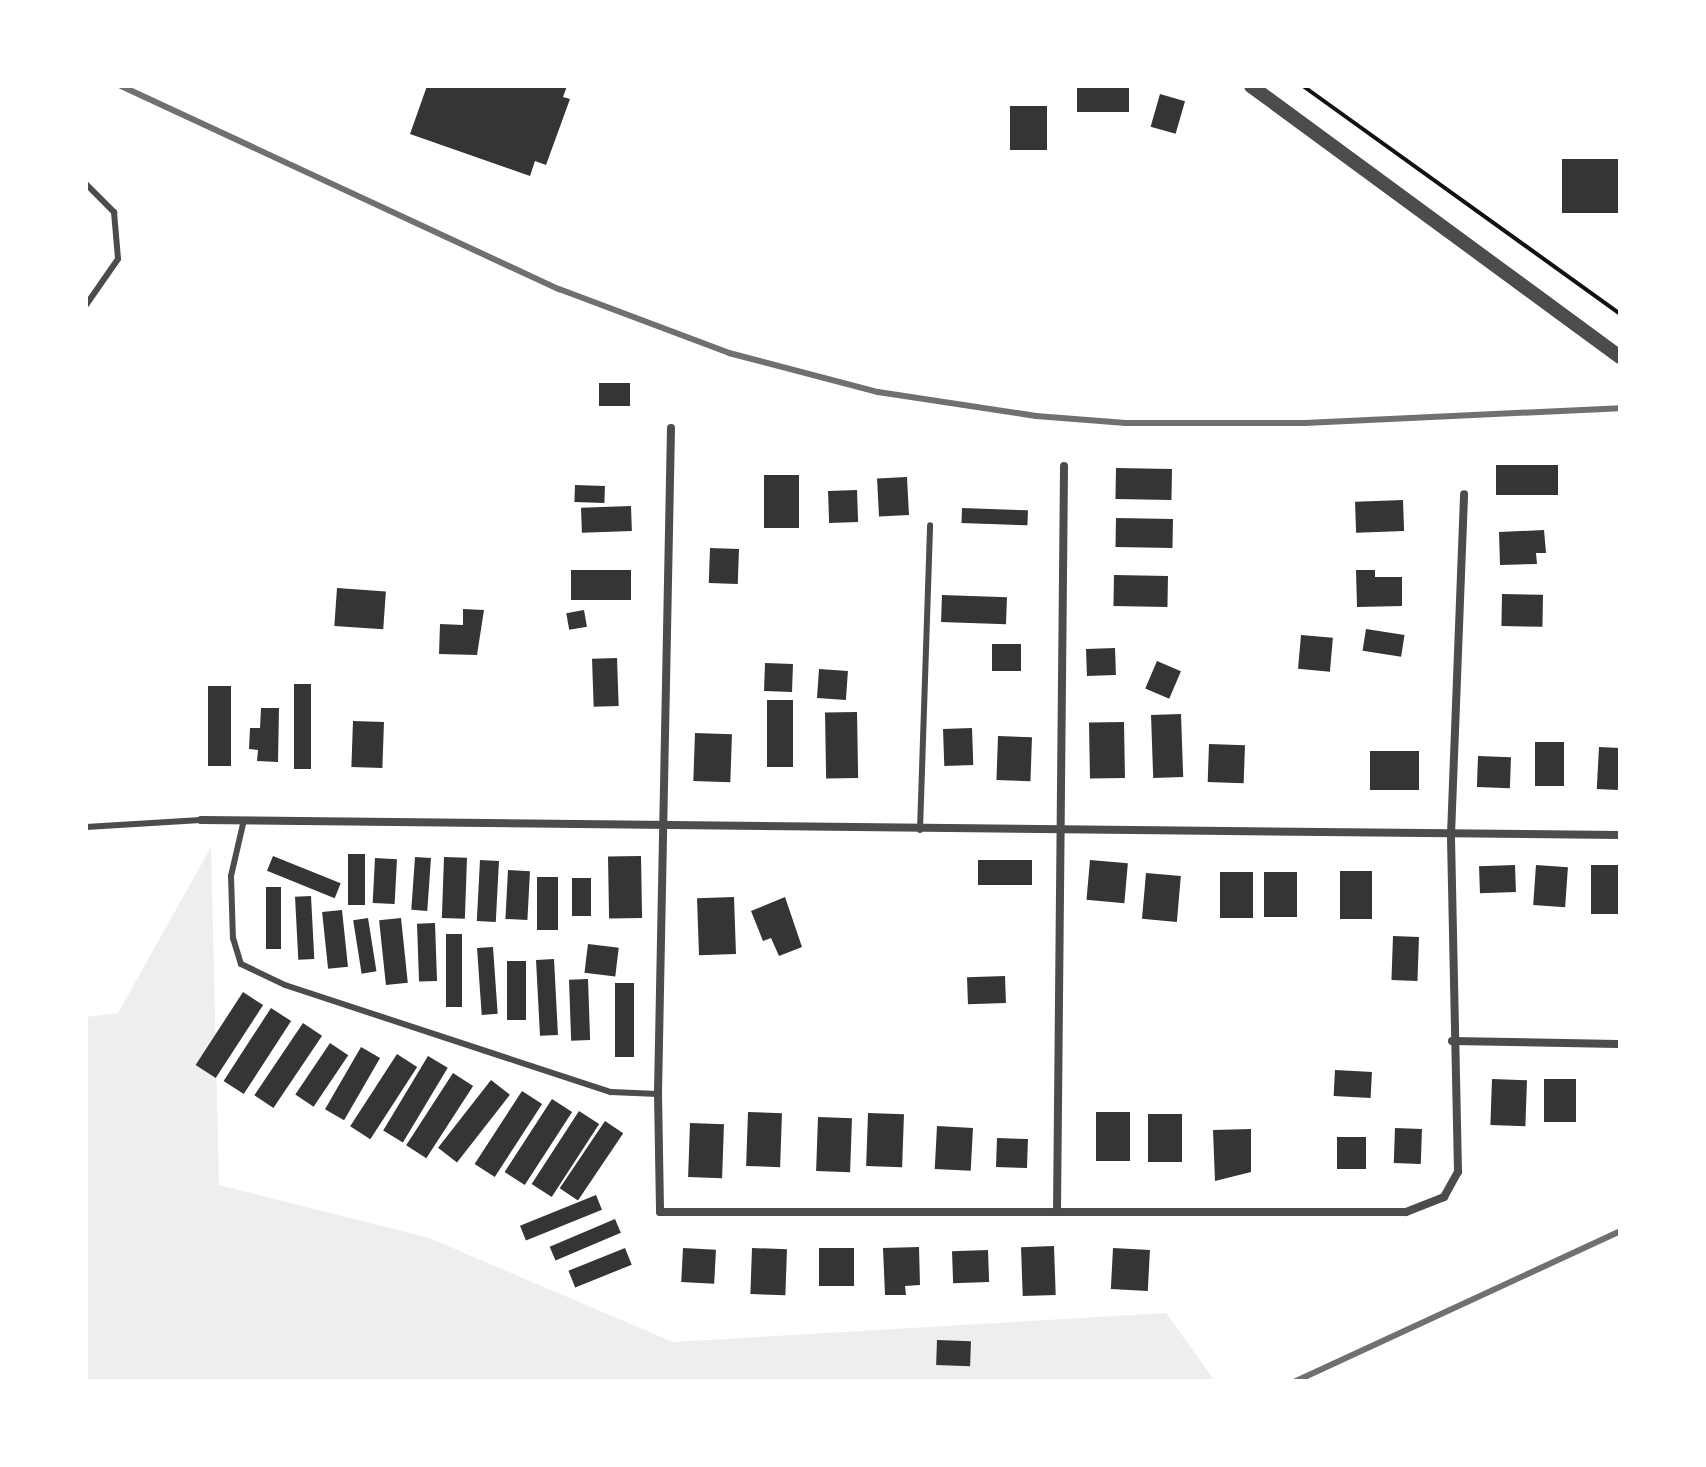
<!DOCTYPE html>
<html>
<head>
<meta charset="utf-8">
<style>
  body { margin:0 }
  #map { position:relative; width:1706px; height:1467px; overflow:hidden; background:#fff; font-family:Quicksand,sans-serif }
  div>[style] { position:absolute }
  .green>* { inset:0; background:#eee }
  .building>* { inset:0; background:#353535; transform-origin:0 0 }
  .path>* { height:4px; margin:-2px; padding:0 2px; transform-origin:2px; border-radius:2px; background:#111 }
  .service>* { height:6px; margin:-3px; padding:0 3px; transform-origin:3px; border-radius:3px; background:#4c4c4c }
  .minor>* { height:8px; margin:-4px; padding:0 4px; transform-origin:4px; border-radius:4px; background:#4c4c4c }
  .tertiary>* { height:14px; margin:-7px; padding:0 7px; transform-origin:7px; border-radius:7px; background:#4c4c4c }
  .rail>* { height:6px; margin:-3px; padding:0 3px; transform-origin:3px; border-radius:3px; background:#707070 }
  span { translate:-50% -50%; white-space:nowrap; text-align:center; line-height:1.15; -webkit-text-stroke:8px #fff; paint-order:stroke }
  .frame { position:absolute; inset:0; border:88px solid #fff; pointer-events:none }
</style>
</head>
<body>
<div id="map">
  <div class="green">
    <i style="clip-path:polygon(211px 847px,219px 1185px,429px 1238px,673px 1342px,1166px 1313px,1214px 1380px,86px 1381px,86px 1017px,118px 1013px)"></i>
  </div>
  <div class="building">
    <i style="clip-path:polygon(427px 86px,567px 86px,563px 97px,570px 99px,546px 165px,535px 161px,530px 176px,410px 134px)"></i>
    <i style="left:1077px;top:86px;width:52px;height:26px"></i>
    <i style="left:1160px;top:94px;width:26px;height:34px;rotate:16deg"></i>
    <i style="left:1047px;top:106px;width:44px;height:37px;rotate:90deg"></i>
    <i style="left:1620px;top:159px;width:54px;height:58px;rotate:90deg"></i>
    <i style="left:630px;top:383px;width:23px;height:31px;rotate:90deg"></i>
    <i style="left:1558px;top:465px;width:30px;height:62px;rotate:90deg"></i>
    <i style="left:1116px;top:468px;width:56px;height:31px;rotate:1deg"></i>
    <i style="left:764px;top:475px;width:35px;height:53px"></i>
    <i style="left:907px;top:477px;width:38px;height:30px;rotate:87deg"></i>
    <i style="left:575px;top:485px;width:30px;height:17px;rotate:2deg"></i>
    <i style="left:857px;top:490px;width:32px;height:29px;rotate:88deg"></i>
    <i style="left:1403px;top:500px;width:31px;height:48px;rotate:88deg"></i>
    <i style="left:631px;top:506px;width:25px;height:50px;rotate:88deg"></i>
    <i style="left:962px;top:508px;width:66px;height:15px;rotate:2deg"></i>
    <i style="left:1116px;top:518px;width:57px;height:29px;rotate:1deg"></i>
    <i style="clip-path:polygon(1544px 530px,1546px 553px,1536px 553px,1537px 564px,1500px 565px,1499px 532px)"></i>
    <i style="left:710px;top:548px;width:29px;height:35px;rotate:2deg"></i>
    <i style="left:631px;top:570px;width:30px;height:60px;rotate:90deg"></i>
    <i style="clip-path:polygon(1356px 570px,1375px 570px,1375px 577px,1402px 577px,1402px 606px,1357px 607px)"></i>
    <i style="left:1114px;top:575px;width:54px;height:31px;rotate:1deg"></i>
    <i style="left:337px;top:588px;width:49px;height:38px;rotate:4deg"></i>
    <i style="left:1502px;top:594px;width:41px;height:32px;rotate:1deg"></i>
    <i style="left:942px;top:595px;width:65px;height:27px;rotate:2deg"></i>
    <i style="clip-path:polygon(463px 609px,484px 610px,477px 655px,439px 654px,440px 624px,463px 625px)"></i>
    <i style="left:584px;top:610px;width:17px;height:18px;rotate:80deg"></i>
    <i style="left:1366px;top:629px;width:39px;height:22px;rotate:9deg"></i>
    <i style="left:1301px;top:635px;width:32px;height:34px;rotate:5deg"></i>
    <i style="left:992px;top:644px;width:29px;height:27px"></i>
    <i style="left:1115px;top:648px;width:27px;height:29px;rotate:88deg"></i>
    <i style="left:617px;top:658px;width:48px;height:25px;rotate:88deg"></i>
    <i style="left:1157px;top:661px;width:26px;height:30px;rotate:23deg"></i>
    <i style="left:765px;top:663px;width:28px;height:28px;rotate:2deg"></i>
    <i style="left:819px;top:669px;width:29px;height:29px;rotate:4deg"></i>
    <i style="left:294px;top:684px;width:17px;height:85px"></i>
    <i style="left:208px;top:686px;width:23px;height:80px"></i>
    <i style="left:767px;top:700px;width:26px;height:67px"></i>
    <i style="clip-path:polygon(261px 708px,279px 708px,278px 762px,257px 761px,258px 750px,249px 749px,250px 728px,260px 728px)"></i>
    <i style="left:857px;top:712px;width:66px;height:32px;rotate:89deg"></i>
    <i style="left:1181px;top:714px;width:63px;height:30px;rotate:88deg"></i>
    <i style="left:353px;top:721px;width:31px;height:46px;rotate:2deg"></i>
    <i style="left:1124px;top:722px;width:56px;height:35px;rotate:89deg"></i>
    <i style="left:972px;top:728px;width:37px;height:29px;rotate:88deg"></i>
    <i style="left:695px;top:733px;width:37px;height:48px;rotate:2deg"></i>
    <i style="left:998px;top:736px;width:34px;height:44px;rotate:2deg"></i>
    <i style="left:1535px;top:742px;width:29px;height:44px"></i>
    <i style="left:1209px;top:744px;width:36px;height:38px;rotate:2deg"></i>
    <i style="left:1599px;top:747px;width:21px;height:42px;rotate:3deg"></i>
    <i style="left:1370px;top:751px;width:49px;height:39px"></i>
    <i style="left:1478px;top:756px;width:33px;height:31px;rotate:2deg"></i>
    <i style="left:348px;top:854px;width:17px;height:51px"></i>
    <i style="left:273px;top:856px;width:73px;height:16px;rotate:22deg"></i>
    <i style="left:641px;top:856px;width:62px;height:33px;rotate:89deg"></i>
    <i style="left:415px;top:857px;width:16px;height:53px;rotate:4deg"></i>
    <i style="left:444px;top:857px;width:23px;height:61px;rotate:2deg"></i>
    <i style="left:375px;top:858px;width:22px;height:45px;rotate:3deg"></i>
    <i style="left:480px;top:860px;width:19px;height:61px;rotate:3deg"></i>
    <i style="left:978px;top:860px;width:54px;height:25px"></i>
    <i style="left:1090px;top:860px;width:38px;height:40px;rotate:5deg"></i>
    <i style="left:1515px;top:865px;width:27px;height:36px;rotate:88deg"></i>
    <i style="left:1536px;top:865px;width:32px;height:40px;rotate:4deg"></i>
    <i style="left:1591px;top:865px;width:29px;height:49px"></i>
    <i style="left:508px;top:870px;width:22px;height:49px;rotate:3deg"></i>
    <i style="left:1340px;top:871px;width:32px;height:48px"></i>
    <i style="left:1220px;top:872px;width:33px;height:46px"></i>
    <i style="left:1264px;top:872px;width:33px;height:45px"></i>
    <i style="left:1146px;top:873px;width:35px;height:46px;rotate:5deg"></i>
    <i style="left:537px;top:877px;width:21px;height:53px"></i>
    <i style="left:572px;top:878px;width:19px;height:38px"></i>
    <i style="left:266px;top:887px;width:15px;height:62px"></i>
    <i style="left:311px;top:896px;width:63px;height:16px;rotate:87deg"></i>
    <i style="left:734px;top:897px;width:57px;height:37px;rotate:88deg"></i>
    <i style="clip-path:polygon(785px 897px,802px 947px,779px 956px,771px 938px,763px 941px,751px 911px)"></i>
    <i style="left:342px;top:910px;width:57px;height:20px;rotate:84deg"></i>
    <i style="left:368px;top:918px;width:54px;height:15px;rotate:81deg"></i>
    <i style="left:401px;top:918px;width:65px;height:22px;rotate:84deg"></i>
    <i style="left:435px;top:923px;width:58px;height:18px;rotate:88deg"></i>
    <i style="left:446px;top:934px;width:16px;height:73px"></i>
    <i style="left:1393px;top:936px;width:26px;height:44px;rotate:2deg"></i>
    <i style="left:588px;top:944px;width:31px;height:29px;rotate:7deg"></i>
    <i style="left:493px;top:947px;width:67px;height:16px;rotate:86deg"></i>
    <i style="left:554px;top:959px;width:76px;height:18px;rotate:87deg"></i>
    <i style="left:507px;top:961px;width:19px;height:59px"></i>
    <i style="left:1005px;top:976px;width:27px;height:38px;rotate:88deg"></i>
    <i style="left:588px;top:979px;width:61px;height:19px;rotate:88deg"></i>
    <i style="left:615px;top:983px;width:19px;height:74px"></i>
    <i style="left:243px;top:992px;width:24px;height:87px;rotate:33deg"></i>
    <i style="left:271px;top:1008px;width:24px;height:87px;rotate:33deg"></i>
    <i style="left:303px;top:1023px;width:23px;height:87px;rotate:34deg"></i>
    <i style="left:330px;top:1043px;width:22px;height:62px;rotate:34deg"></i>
    <i style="left:361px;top:1047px;width:22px;height:72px;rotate:30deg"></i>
    <i style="left:397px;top:1054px;width:24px;height:86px;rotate:33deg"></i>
    <i style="left:428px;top:1056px;width:23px;height:87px;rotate:31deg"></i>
    <i style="left:1335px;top:1070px;width:37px;height:26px;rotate:3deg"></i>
    <i style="left:453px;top:1073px;width:24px;height:86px;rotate:33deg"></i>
    <i style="left:1492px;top:1079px;width:35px;height:46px;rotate:2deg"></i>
    <i style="left:1544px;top:1079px;width:32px;height:43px"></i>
    <i style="left:491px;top:1080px;width:24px;height:86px;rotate:38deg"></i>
    <i style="left:522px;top:1091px;width:24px;height:87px;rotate:33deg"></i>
    <i style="left:552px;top:1099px;width:24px;height:87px;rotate:33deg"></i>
    <i style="left:579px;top:1111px;width:24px;height:87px;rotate:33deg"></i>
    <i style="left:748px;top:1112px;width:34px;height:54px;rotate:2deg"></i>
    <i style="left:1096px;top:1112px;width:34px;height:49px"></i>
    <i style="left:868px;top:1113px;width:36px;height:53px;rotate:2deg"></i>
    <i style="left:1148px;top:1114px;width:34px;height:48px"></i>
    <i style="left:818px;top:1117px;width:34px;height:54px;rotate:2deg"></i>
    <i style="left:605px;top:1121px;width:22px;height:81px;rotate:34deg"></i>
    <i style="left:690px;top:1123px;width:34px;height:54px;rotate:2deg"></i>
    <i style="left:937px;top:1126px;width:36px;height:43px;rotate:3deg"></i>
    <i style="left:1395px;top:1128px;width:27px;height:35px;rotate:2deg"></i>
    <i style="clip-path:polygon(1251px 1129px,1251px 1172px,1215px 1181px,1213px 1130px)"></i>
    <i style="left:1366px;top:1137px;width:32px;height:29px;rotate:90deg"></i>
    <i style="left:997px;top:1138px;width:31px;height:29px;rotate:2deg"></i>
    <i style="left:596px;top:1195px;width:16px;height:82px;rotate:68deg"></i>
    <i style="left:615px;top:1219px;width:15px;height:71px;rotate:67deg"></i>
    <i style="left:1054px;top:1246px;width:49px;height:33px;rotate:88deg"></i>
    <i style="clip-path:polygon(919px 1247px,920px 1285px,905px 1286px,906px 1295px,885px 1295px,883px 1248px)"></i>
    <i style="left:625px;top:1248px;width:18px;height:61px;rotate:68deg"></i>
    <i style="left:683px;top:1248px;width:33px;height:34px;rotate:3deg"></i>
    <i style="left:752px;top:1248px;width:35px;height:46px;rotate:2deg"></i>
    <i style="left:819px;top:1248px;width:35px;height:38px"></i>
    <i style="left:1113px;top:1248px;width:37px;height:41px;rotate:3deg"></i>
    <i style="left:988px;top:1250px;width:32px;height:36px;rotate:88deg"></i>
    <i style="left:937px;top:1340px;width:34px;height:25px;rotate:2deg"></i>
  </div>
  <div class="path">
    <i style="left:1303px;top:86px;width:390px;rotate:35.7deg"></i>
  </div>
  <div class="service">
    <i style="left:86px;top:184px;width:40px;rotate:45deg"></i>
    <i style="left:114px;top:212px;width:47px;rotate:85.1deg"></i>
    <i style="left:118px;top:259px;width:56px;rotate:124.8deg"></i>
    <i style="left:243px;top:824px;width:53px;rotate:103deg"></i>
    <i style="left:231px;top:876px;width:62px;rotate:88.2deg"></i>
    <i style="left:233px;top:938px;width:27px;rotate:73deg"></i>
    <i style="left:241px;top:964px;width:49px;rotate:25.5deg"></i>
    <i style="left:285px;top:985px;width:343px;rotate:18.2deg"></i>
    <i style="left:611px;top:1092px;width:47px;rotate:2.4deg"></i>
    <i style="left:86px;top:827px;width:115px;rotate:-3.5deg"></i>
    <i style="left:920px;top:830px;width:305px;rotate:-88.1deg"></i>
  </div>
  <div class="minor">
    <i style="left:671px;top:428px;width:666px;rotate:91.12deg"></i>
    <i style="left:658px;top:1094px;width:118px;rotate:89deg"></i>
    <i style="left:660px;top:1212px;width:746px"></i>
    <i style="left:1406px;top:1212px;width:41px;rotate:-21.5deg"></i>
    <i style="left:1444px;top:1197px;width:29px;rotate:-61deg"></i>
    <i style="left:1458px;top:1172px;width:337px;rotate:-91.2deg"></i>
    <i style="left:1451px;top:835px;width:341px;rotate:-87.8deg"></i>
    <i style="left:201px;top:820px;width:1419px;rotate:0.61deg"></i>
    <i style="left:1452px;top:1041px;width:166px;rotate:1deg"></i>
    <i style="left:1057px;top:1212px;width:746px;rotate:-89.46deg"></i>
  </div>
  <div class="tertiary">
    <i style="left:1251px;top:86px;width:458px;rotate:36.3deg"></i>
  </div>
  <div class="rail">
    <i style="left:121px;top:86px;width:483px;rotate:24.9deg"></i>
    <i style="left:559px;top:289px;width:182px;rotate:20.6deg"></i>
    <i style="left:729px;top:353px;width:154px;rotate:14.7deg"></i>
    <i style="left:878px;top:392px;width:160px;rotate:8.6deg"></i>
    <i style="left:1036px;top:416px;width:90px;rotate:4.4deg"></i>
    <i style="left:1126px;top:423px;width:179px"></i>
    <i style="left:1305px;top:423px;width:315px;rotate:-2.7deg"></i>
    <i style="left:1296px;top:1381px;width:357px;rotate:-24.8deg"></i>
  </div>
  <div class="frame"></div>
</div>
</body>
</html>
